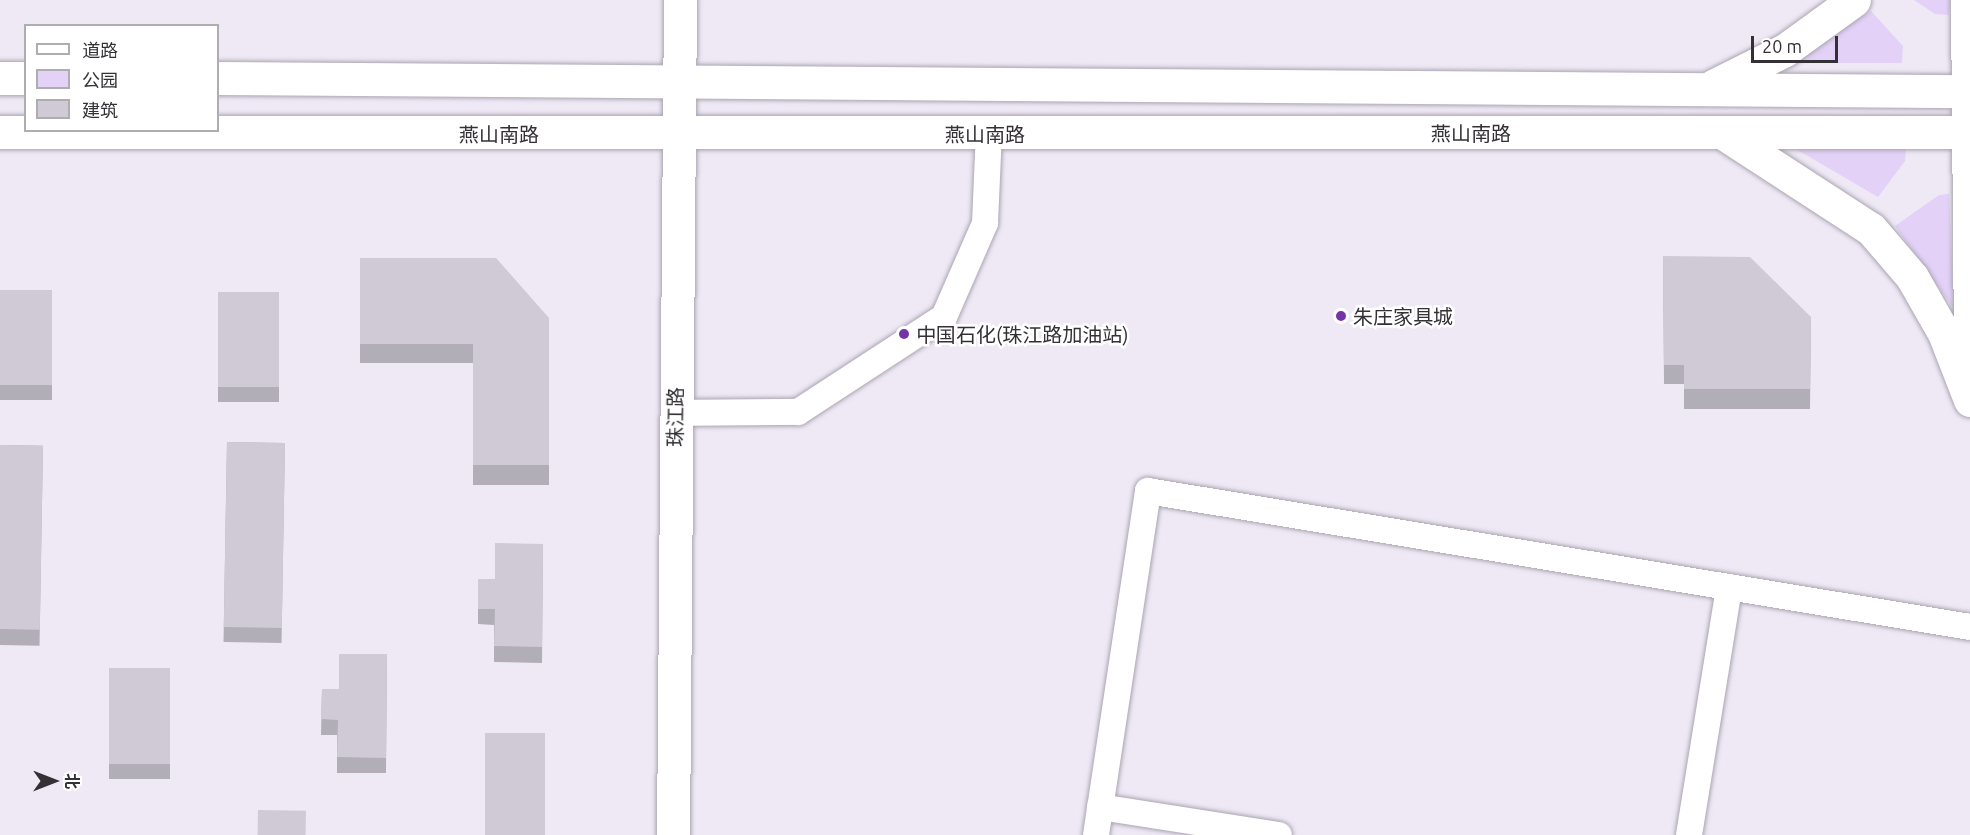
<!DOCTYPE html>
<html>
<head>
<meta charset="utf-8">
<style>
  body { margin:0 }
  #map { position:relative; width:1970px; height:835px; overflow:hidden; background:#efe9f6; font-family:Ubuntu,"Noto Sans SC",sans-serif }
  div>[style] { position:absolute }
  .green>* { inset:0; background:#e3d1f8 }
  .roads { filter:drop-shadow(0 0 2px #aaa5b1) drop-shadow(0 0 2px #aaa5b1) }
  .minor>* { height:26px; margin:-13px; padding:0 13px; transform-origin:13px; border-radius:13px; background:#fff }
  .tertiary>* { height:33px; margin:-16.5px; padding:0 16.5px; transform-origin:16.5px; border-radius:16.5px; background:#fff }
  .secondary>* { height:33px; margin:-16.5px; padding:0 16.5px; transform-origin:16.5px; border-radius:16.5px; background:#fff }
  .primary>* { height:33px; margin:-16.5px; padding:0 16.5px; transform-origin:16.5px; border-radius:16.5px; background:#fff }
  .wall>* { inset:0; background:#b2aeb8; transform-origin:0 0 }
  .building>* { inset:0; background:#cfcad6; transform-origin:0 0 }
  .dots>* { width:16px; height:16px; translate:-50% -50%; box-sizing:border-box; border:3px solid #fff; border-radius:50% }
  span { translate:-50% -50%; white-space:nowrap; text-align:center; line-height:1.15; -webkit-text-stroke:5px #fff; paint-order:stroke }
  .street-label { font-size:20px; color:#343136 }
  .poi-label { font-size:20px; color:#343136 }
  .left { translate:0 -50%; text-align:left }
  .legend { position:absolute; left:24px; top:24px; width:195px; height:108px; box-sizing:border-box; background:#fff; border:2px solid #aeadaf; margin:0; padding:8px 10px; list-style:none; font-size:18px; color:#343136 }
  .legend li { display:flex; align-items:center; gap:12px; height:30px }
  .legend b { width:30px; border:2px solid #aeadaf }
  .north { position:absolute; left:24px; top:751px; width:60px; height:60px; -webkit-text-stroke:4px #fff; paint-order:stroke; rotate:90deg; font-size:16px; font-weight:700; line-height:24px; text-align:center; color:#343136 }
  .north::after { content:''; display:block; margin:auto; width:21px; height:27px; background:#343136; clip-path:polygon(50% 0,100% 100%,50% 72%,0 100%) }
  .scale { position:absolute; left:1751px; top:36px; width:87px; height:27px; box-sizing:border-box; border:3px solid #343136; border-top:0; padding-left:8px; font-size:18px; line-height:21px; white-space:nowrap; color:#343136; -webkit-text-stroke:4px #fff; paint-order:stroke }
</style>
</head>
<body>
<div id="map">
  <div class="green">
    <i style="clip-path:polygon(1914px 0,1950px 0,1949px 15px,1935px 14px)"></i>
    <i style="clip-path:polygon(1871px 11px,1903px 46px,1902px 63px,1787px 63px)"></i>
    <i style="clip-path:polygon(1789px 145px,1906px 148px,1905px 161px,1878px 197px)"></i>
    <i style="clip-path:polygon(1949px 194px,1954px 309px,1895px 226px,1939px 195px)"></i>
  </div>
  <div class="roads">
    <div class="minor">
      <i style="left:675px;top:413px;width:123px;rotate:-0.5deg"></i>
      <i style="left:798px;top:412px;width:174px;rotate:-33.1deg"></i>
      <i style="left:944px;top:317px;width:103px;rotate:-66.4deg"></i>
      <i style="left:985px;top:223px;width:90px;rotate:-87.5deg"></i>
      <i style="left:1100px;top:807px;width:181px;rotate:8.9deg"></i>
      <i style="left:1096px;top:835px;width:348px;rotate:-81.4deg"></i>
      <i style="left:1148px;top:491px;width:833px;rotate:9.39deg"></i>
      <i style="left:1689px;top:835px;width:251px;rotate:-80.8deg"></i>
    </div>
    <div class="tertiary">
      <i style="left:673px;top:835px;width:835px;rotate:-89.52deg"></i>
    </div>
    <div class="secondary">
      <i style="left:0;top:78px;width:26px"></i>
      <i style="left:218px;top:78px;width:1752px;rotate:0.43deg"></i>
      <i style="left:1713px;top:86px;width:80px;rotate:-26.6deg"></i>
      <i style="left:1785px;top:50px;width:85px;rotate:-35.9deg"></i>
      <i style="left:0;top:132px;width:1970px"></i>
    </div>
    <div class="primary">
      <i style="left:1967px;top:0;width:353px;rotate:89.5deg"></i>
      <i style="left:1723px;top:133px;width:176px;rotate:33deg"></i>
      <i style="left:1871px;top:229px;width:63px;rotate:49.5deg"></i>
      <i style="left:1912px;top:277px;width:64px;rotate:60.3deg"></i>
      <i style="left:1944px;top:333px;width:72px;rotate:68.8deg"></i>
    </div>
  </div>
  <div class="wall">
    <i style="clip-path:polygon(1663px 256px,1811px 317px,1810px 409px,1684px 409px,1684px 384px,1664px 384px)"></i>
    <i style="clip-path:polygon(360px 258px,549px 318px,549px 485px,473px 485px,473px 363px,360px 363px)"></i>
    <i style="left:0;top:290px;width:52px;height:110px"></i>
    <i style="left:218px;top:292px;width:61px;height:110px"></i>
    <i style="left:227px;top:442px;width:58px;height:200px;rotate:1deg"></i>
    <i style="left:0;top:445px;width:43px;height:200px;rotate:1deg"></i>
    <i style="clip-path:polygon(543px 544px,542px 663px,494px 662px,494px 625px,478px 624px,478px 579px,495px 579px)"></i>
    <i style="clip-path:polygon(387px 654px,386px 773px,337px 773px,337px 735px,321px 735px,322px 689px,339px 689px)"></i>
    <i style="left:170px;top:668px;width:111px;height:61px;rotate:90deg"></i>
  </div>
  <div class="building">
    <i style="clip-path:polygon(1663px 256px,1750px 257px,1811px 317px,1810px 389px,1684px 389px,1684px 365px,1664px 365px)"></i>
    <i style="clip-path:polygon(360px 258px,496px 258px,549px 318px,549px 465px,473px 465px,473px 344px,360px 344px)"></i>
    <i style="left:0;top:290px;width:52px;height:95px"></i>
    <i style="left:218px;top:292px;width:61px;height:95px"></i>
    <i style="left:227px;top:442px;width:58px;height:185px;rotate:1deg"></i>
    <i style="left:0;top:445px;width:43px;height:184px;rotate:1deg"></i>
    <i style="clip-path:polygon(495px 543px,543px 544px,542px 647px,494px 646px,495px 609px,478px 609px,478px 579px,495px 579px)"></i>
    <i style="clip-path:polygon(339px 654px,387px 654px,386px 758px,337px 757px,338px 720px,321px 719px,322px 689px,339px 689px)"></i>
    <i style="left:170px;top:668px;width:96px;height:61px;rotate:90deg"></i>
    <i style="left:485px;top:733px;width:60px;height:102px"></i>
    <i style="left:258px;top:810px;width:48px;height:25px;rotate:1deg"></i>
  </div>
  <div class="dots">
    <i style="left:1341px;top:316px;background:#7433a7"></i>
    <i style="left:904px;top:334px;background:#7433a7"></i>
  </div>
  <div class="street-label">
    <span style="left:1471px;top:133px">燕山南路</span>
    <span style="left:499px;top:134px">燕山南路</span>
    <span style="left:985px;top:134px">燕山南路</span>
    <span style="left:675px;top:417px;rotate:-89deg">珠江路</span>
  </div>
  <div class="poi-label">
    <span class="left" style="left:1353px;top:316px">朱庄家具城</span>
    <span class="left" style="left:916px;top:334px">中国石化(珠江路加油站)</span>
  </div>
  <ul class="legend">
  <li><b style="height:8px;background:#fff"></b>道路</li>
  <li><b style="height:16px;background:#e3d1f8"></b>公园</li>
  <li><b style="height:16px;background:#cfcad6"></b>建筑</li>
  </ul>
  <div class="north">北</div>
  <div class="scale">20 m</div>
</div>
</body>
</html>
